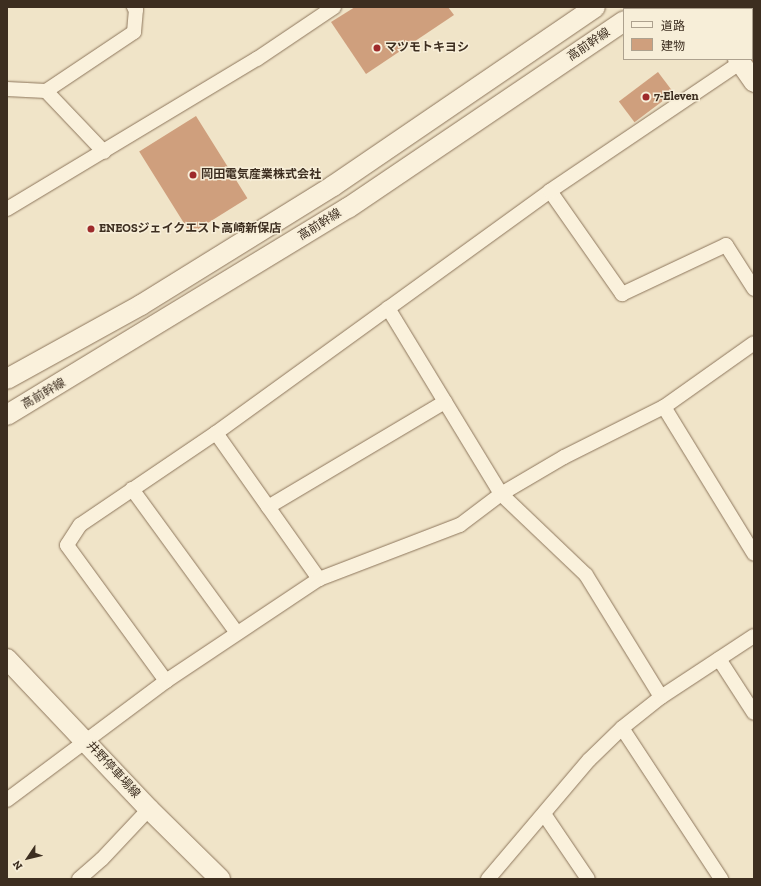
<!DOCTYPE html>
<html>
<head>
<meta charset="utf-8">
<style>
  body { margin:0 }
  #map { position:relative; width:761px; height:886px; overflow:hidden; background:#f0e4c8; font-family:"Zilla Slab","Noto Sans JP",serif }
  div>[style] { position:absolute }
  .building>* { inset:0; background:#cf9f7d; transform-origin:0 0 }
  .roads { filter:drop-shadow(0 0 1px #8d765c) drop-shadow(0 0 1px #8d765c) }
  .street>* { height:14px; margin:-7px; padding:0 7px; transform-origin:7px; border-radius:7px; background:#faf1dc }
  .secondary>* { height:20px; margin:-10px; padding:0 10px; transform-origin:10px; border-radius:10px; background:#faf1dc }
  .dots>* { width:11px; height:11px; translate:-50% -50%; box-sizing:border-box; border:2px solid #f7eed8; border-radius:50% }
  span { translate:-50% -50%; white-space:nowrap; text-align:center; line-height:1.15; -webkit-text-stroke:3px #f7eed8; paint-order:stroke }
  .street-label { font-size:12px; color:#3d2e20 }
  .poi-label { font-size:12px; color:#3d2e20; font-weight:700 }
  .left { translate:0 -50%; text-align:left }
  .frame { position:absolute; inset:0; border:8px solid #3d2e20; pointer-events:none }
  .legend { position:absolute; left:623px; top:8px; width:130px; height:52px; box-sizing:border-box; background:#f7eed8; border:1px solid #ada18e; margin:0; padding:5px 7px; list-style:none; font-size:12px; color:#3d2e20 }
  .legend li { display:flex; align-items:center; gap:8px; height:20px }
  .legend b { width:20px; border:1px solid #ada18e }
  .north { position:absolute; left:8px; top:838px; width:40px; height:40px; -webkit-text-stroke:3px #f7eed8; paint-order:stroke; rotate:235deg; font-size:11px; font-weight:700; line-height:16px; text-align:center; color:#3d2e20 }
  .north::after { content:''; display:block; margin:auto; width:14px; height:18px; background:#3d2e20; clip-path:polygon(50% 0,100% 100%,50% 72%,0 100%) }
</style>
</head>
<body>
<div id="map">
  <div class="building">
    <i style="clip-path:polygon(355px 7px,448px 7px,454px 15px,366px 74px,331px 22px)"></i>
    <i style="clip-path:polygon(716px 7px,754px 7px,754px 63px,751px 59px,752px 9px)"></i>
    <i style="left:658px;top:72px;width:26px;height:49px;rotate:53deg"></i>
    <i style="left:196px;top:116px;width:97px;height:67px;rotate:58deg"></i>
  </div>
  <div class="roads">
    <div class="street">
      <i style="left:7px;top:89px;width:39px;rotate:3deg"></i>
      <i style="left:46px;top:91px;width:106px;rotate:-33.8deg"></i>
      <i style="left:134px;top:32px;width:22px;rotate:-85deg"></i>
      <i style="left:136px;top:10px;width:4px;rotate:-124deg"></i>
      <i style="left:46px;top:91px;width:84px;rotate:46.4deg"></i>
      <i style="left:550px;top:191px;width:126px;rotate:55deg"></i>
      <i style="left:622px;top:294px;width:115px;rotate:-25.2deg"></i>
      <i style="left:726px;top:245px;width:52px;rotate:57.5deg"></i>
      <i style="left:7px;top:209px;width:292px;rotate:-31deg"></i>
      <i style="left:257px;top:59px;width:93px;rotate:-34deg"></i>
      <i style="left:388px;top:308px;width:218px;rotate:58.7deg"></i>
      <i style="left:501px;top:494px;width:117px;rotate:43.6deg"></i>
      <i style="left:586px;top:575px;width:143px;rotate:58.4deg"></i>
      <i style="left:664px;top:407px;width:172px;rotate:58.5deg"></i>
      <i style="left:216px;top:433px;width:179px;rotate:54.8deg"></i>
      <i style="left:132px;top:489px;width:178px;rotate:53.9deg"></i>
      <i style="left:268px;top:507px;width:206px;rotate:-30.7deg"></i>
      <i style="left:719px;top:659px;width:64px;rotate:57.1deg"></i>
      <i style="left:166px;top:681px;width:168px;rotate:-126.1deg"></i>
      <i style="left:67px;top:545px;width:24px;rotate:-57deg"></i>
      <i style="left:80px;top:525px;width:164px;rotate:-34.1deg"></i>
      <i style="left:216px;top:433px;width:412px;rotate:-35.9deg"></i>
      <i style="left:550px;top:191px;width:229px;rotate:-34deg"></i>
      <i style="left:622px;top:728px;width:181px;rotate:56.7deg"></i>
      <i style="left:7px;top:800px;width:199px;rotate:-36.8deg"></i>
      <i style="left:166px;top:681px;width:184px;rotate:-33.7deg"></i>
      <i style="left:319px;top:579px;width:151px;rotate:-21deg"></i>
      <i style="left:460px;top:525px;width:51px;rotate:-37.1deg"></i>
      <i style="left:501px;top:494px;width:73px;rotate:-30.4deg"></i>
      <i style="left:564px;top:457px;width:112px;rotate:-26.6deg"></i>
      <i style="left:664px;top:407px;width:110px;rotate:-35.4deg"></i>
      <i style="left:544px;top:814px;width:78px;rotate:55.9deg"></i>
      <i style="left:79px;top:879px;width:30px;rotate:-41deg"></i>
      <i style="left:102px;top:859px;width:69px;rotate:-46.8deg"></i>
      <i style="left:488px;top:879px;width:156px;rotate:-49.7deg"></i>
      <i style="left:589px;top:760px;width:46px;rotate:-44.1deg"></i>
      <i style="left:622px;top:728px;width:50px;rotate:-38.5deg"></i>
      <i style="left:661px;top:697px;width:111px;rotate:-33.3deg"></i>
    </div>
    <div class="secondary">
      <i style="left:702px;top:7px;width:2px;rotate:63deg"></i>
      <i style="left:642px;top:9px;width:4px;rotate:-34deg"></i>
      <i style="left:738px;top:59px;width:28px;rotate:55deg"></i>
      <i style="left:7px;top:379px;width:153px;rotate:-28.9deg"></i>
      <i style="left:141px;top:305px;width:226px;rotate:-31.8deg"></i>
      <i style="left:333px;top:186px;width:317px;rotate:-34.3deg"></i>
      <i style="left:7px;top:415px;width:399px;rotate:-31.3deg"></i>
      <i style="left:348px;top:208px;width:333px;rotate:-34.1deg"></i>
      <i style="left:7px;top:659px;width:207px;rotate:46.6deg"></i>
      <i style="left:149px;top:809px;width:100px;rotate:44.6deg"></i>
    </div>
  </div>
  <div class="dots">
    <i style="left:377px;top:48px;background:#9e2a2b"></i>
    <i style="left:646px;top:97px;background:#9e2a2b"></i>
    <i style="left:193px;top:175px;background:#9e2a2b"></i>
    <i style="left:91px;top:229px;background:#9e2a2b"></i>
  </div>
  <div class="street-label">
    <span style="left:589px;top:45px;rotate:-34deg">高前幹線</span>
    <span style="left:320px;top:225px;rotate:-32deg">高前幹線</span>
    <span style="left:44px;top:394px;rotate:-30deg">高前幹線</span>
    <span style="left:113px;top:770px;rotate:47deg">井野停車場線</span>
  </div>
  <div class="poi-label">
    <span class="left" style="left:385px;top:48px">マツモトキヨシ</span>
    <span class="left" style="left:654px;top:97px">7-Eleven</span>
    <span class="left" style="left:201px;top:175px">岡田電気産業株式会社</span>
    <span class="left" style="left:99px;top:229px">ENEOSジェイクエスト高崎新保店</span>
  </div>
  <div class="frame"></div>
  <ul class="legend">
  <li><b style="height:5px;background:#faf1dc"></b>道路</li>
  <li><b style="height:11px;background:#cf9f7d"></b>建物</li>
  </ul>
  <div class="north">N</div>
</div>
</body>
</html>
